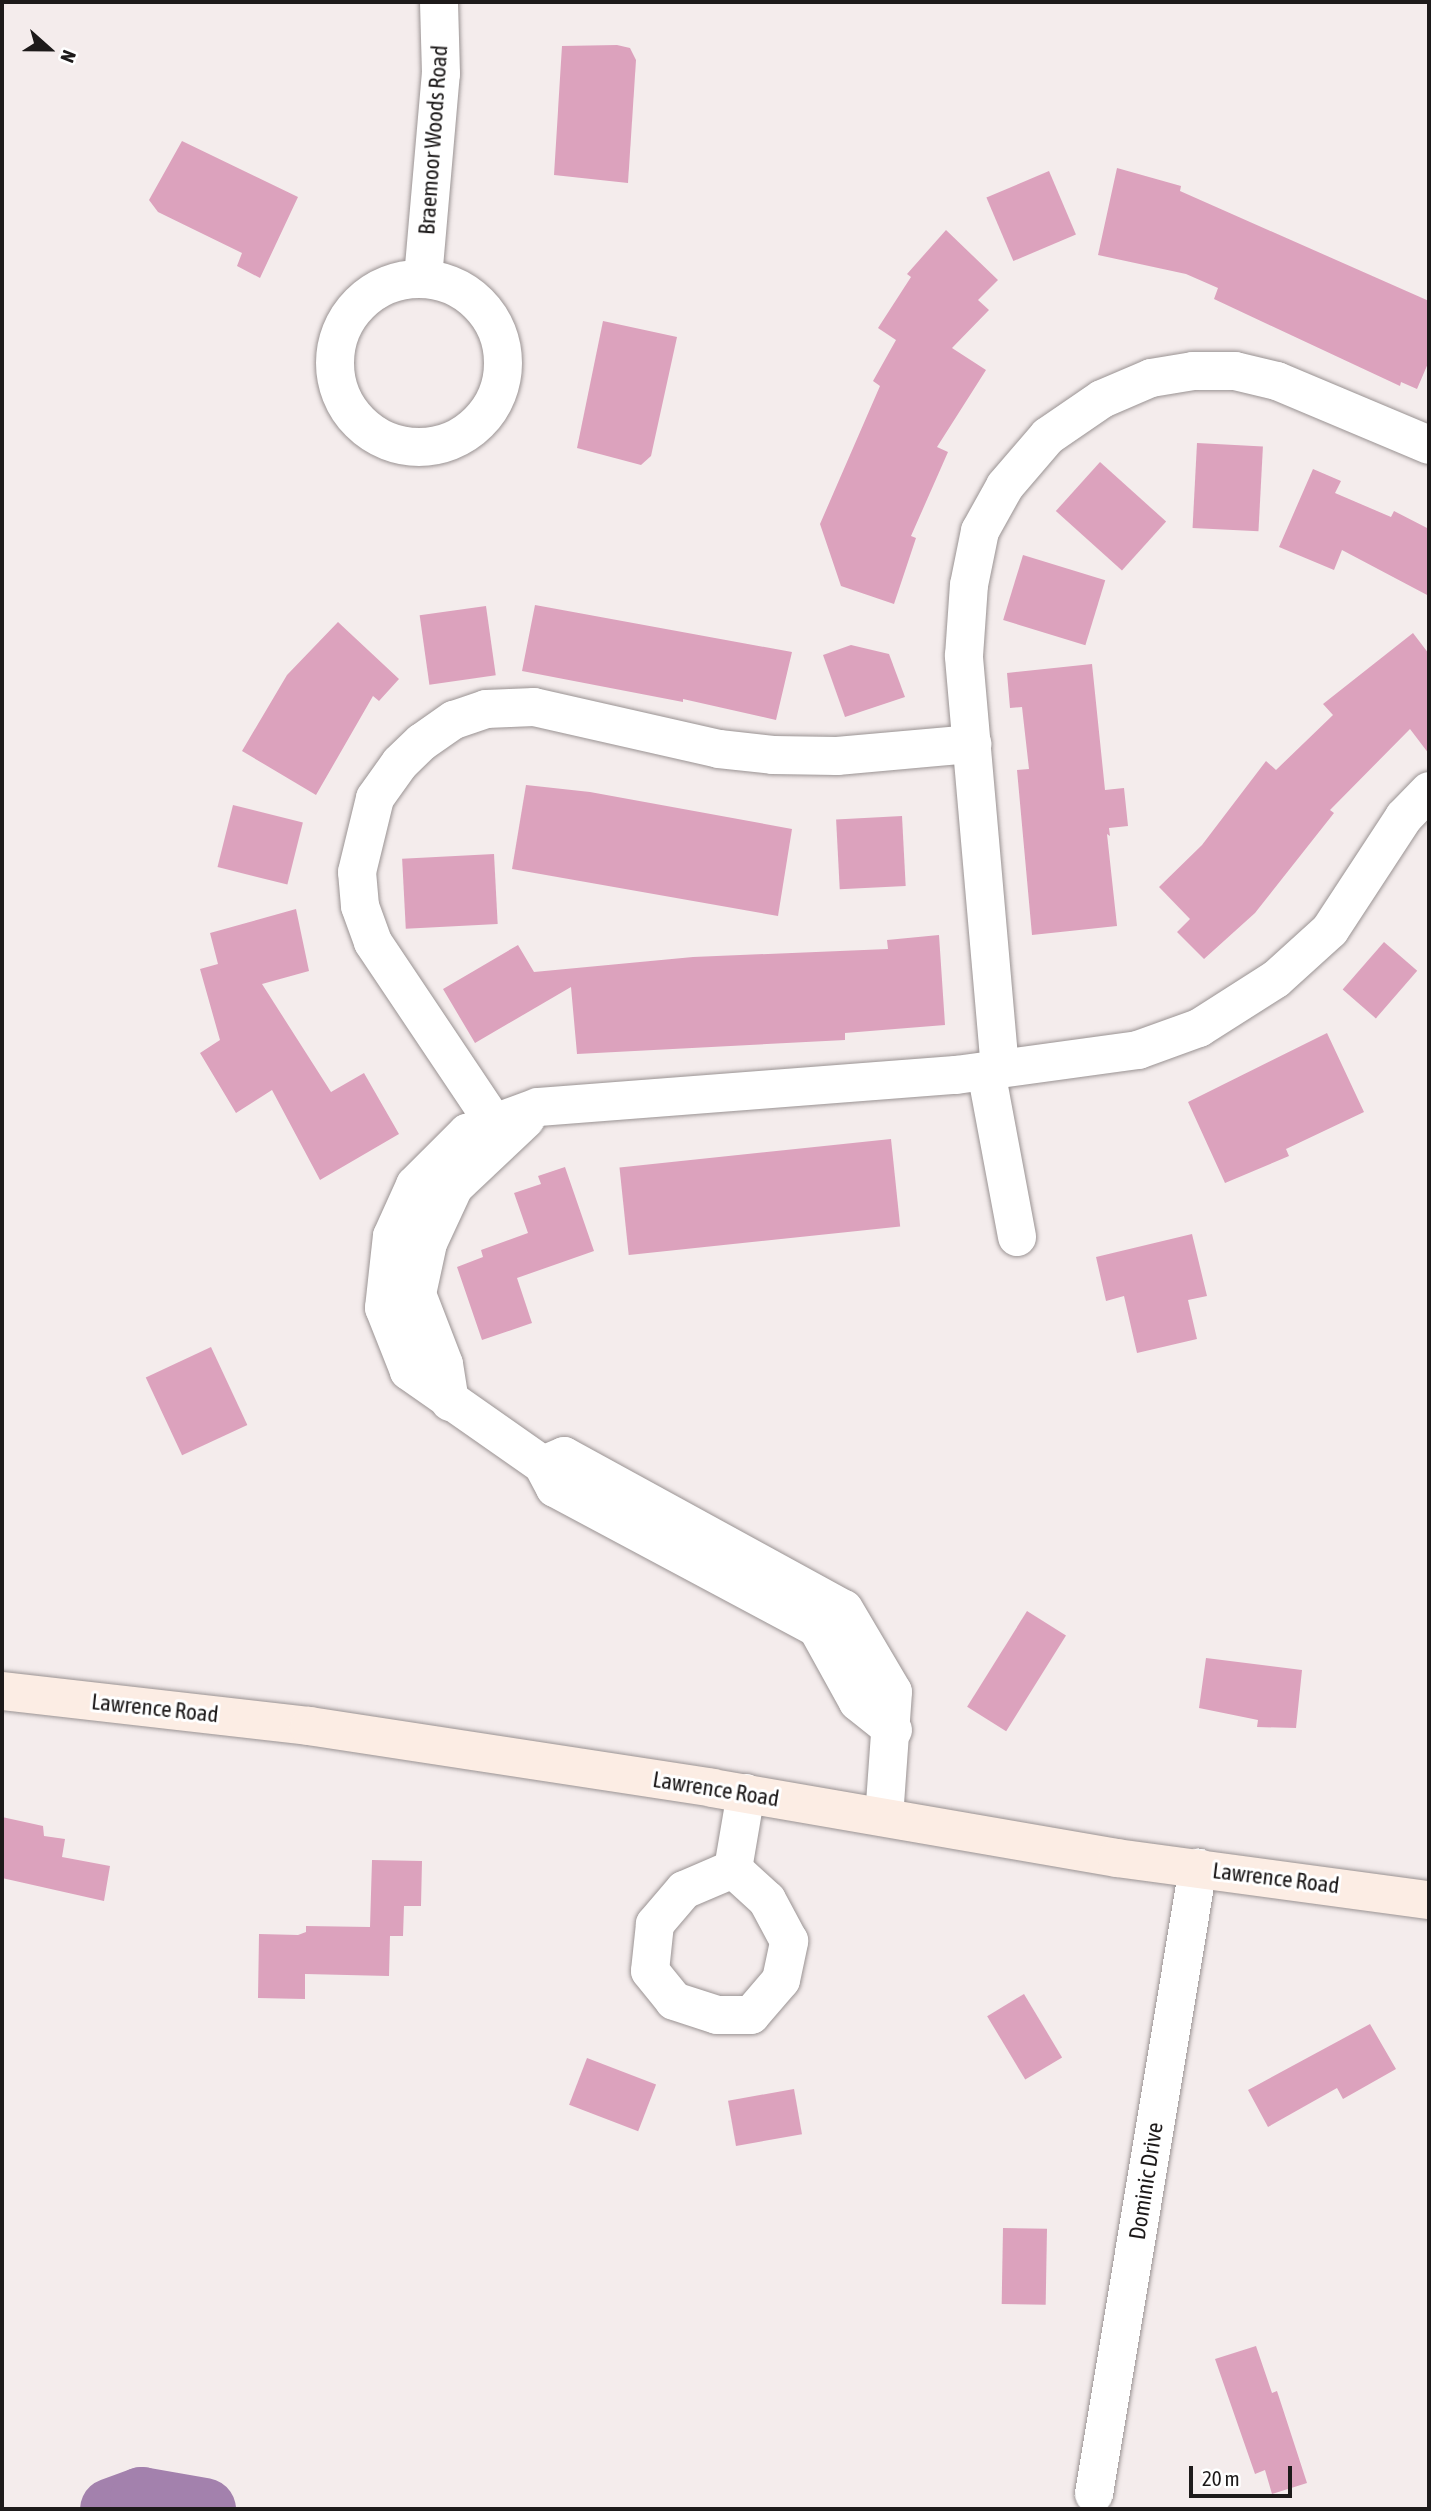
<!DOCTYPE html>
<html>
<head>
<meta charset="utf-8">
<style>
  body { margin:0 }
  #map { position:relative; width:1431px; height:2511px; overflow:hidden; background:#f4ecec; font-family:"Asap Condensed",sans-serif }
  div>[style] { position:absolute }
  .river>* { height:63px; margin:-31.5px; padding:0 31.5px; transform-origin:31.5px; border-radius:31.5px; background:#a381ad }
  .building>* { inset:0; background:#dca2bd; transform-origin:0 0 }
  .roads { filter:drop-shadow(0 0 2px #9a9393) drop-shadow(0 0 2px #9a9393) }
  .street>* { height:38px; margin:-19px; padding:0 19px; transform-origin:19px; border-radius:19px; background:#fff }
  .street>.ring { margin:-19px; padding:0; box-sizing:content-box; background:none; border:38px solid #fff; border-radius:50% }
  .secondary>* { height:38px; margin:-19px; padding:0 19px; transform-origin:19px; border-radius:19px; background:#fcede4 }
  span { translate:-50% -50%; white-space:nowrap; text-align:center; line-height:1.15; -webkit-text-stroke:6px #fff; paint-order:stroke }
  .street-label { font-size:23px; color:#1d1a1a }
  .frame { position:absolute; inset:0; border:4px solid #1d1a1a; pointer-events:none }
  .north { position:absolute; left:14px; top:14px; width:70px; height:70px; -webkit-text-stroke:5px #fff; paint-order:stroke; rotate:111deg; font-size:19px; font-weight:700; line-height:28px; text-align:center; color:#1d1a1a }
  .north::after { content:''; display:block; margin:auto; width:24px; height:32px; background:#1d1a1a; clip-path:polygon(50% 0,100% 100%,50% 72%,0 100%) }
  .scale { position:absolute; left:1189px; top:2466px; width:103px; height:32px; box-sizing:border-box; border:4px solid #1d1a1a; border-top:0; padding-left:9px; font-size:21px; line-height:24px; white-space:nowrap; color:#1d1a1a; -webkit-text-stroke:5px #fff; paint-order:stroke }
</style>
</head>
<body>
<div id="map">
  <div class="river">
    <i style="left:111px;top:2509px;width:32px;rotate:-20deg"></i>
    <i style="left:141px;top:2498px;width:64px;rotate:9.9deg"></i>
  </div>
  <div class="building">
    <i style="clip-path:polygon(617px 45px,630px 48px,636px 60px,628px 183px,554px 175px,562px 46px)"></i>
    <i style="clip-path:polygon(182px 141px,298px 197px,260px 278px,237px 266px,242px 253px,158px 212px,149px 200px)"></i>
    <i style="clip-path:polygon(1117px 168px,1181px 186px,1180px 191px,1429px 301px,1429px 361px,1417px 389px,1401px 382px,1400px 386px,1214px 299px,1218px 288px,1186px 274px,1098px 255px)"></i>
    <i style="left:1049px;top:171px;width:69px;height:68px;rotate:67deg"></i>
    <i style="clip-path:polygon(946px 230px,998px 280px,978px 300px,989px 310px,952px 348px,986px 370px,937px 447px,948px 452px,911px 536px,916px 538px,894px 604px,841px 586px,820px 524px,880px 386px,873px 381px,896px 340px,878px 328px,911px 277px,907px 274px)"></i>
    <i style="clip-path:polygon(603px 321px,677px 337px,651px 456px,641px 465px,577px 448px)"></i>
    <i style="left:1197px;top:443px;width:66px;height:85px;rotate:3deg"></i>
    <i style="left:1100px;top:462px;width:89px;height:66px;rotate:42deg"></i>
    <i style="clip-path:polygon(1313px 469px,1341px 481px,1335px 493px,1391px 517px,1394px 511px,1429px 529px,1429px 596px,1342px 550px,1334px 570px,1279px 547px)"></i>
    <i style="left:1023px;top:555px;width:86px;height:68px;rotate:17deg"></i>
    <i style="clip-path:polygon(535px 605px,792px 652px,776px 720px,683px 699px,683px 702px,522px 671px)"></i>
    <i style="left:486px;top:606px;width:70px;height:67px;rotate:82deg"></i>
    <i style="clip-path:polygon(338px 622px,399px 679px,379px 701px,373px 696px,316px 795px,242px 751px,287px 675px)"></i>
    <i style="clip-path:polygon(1413px 633px,1429px 654px,1429px 754px,1410px 729px,1330px 810px,1334px 813px,1255px 913px,1204px 959px,1177px 932px,1190px 919px,1159px 887px,1202px 845px,1266px 761px,1276px 770px,1333px 715px,1323px 704px)"></i>
    <i style="clip-path:polygon(851px 645px,889px 654px,905px 697px,845px 717px,823px 655px)"></i>
    <i style="clip-path:polygon(1092px 664px,1105px 790px,1124px 788px,1128px 826px,1109px 828px,1110px 836px,1107px 834px,1117px 926px,1032px 935px,1017px 770px,1029px 769px,1022px 707px,1010px 708px,1007px 673px)"></i>
    <i style="clip-path:polygon(526px 785px,590px 792px,792px 829px,778px 916px,512px 869px)"></i>
    <i style="left:233px;top:805px;width:72px;height:64px;rotate:14deg"></i>
    <i style="left:902px;top:816px;width:70px;height:66px;rotate:87deg"></i>
    <i style="left:494px;top:854px;width:70px;height:92px;rotate:87deg"></i>
    <i style="clip-path:polygon(296px 909px,309px 971px,262px 984px,331px 1092px,364px 1073px,399px 1134px,320px 1180px,272px 1090px,236px 1113px,200px 1053px,220px 1040px,200px 969px,218px 964px,210px 933px)"></i>
    <i style="clip-path:polygon(939px 935px,945px 1025px,845px 1033px,845px 1040px,577px 1054px,571px 987px,475px 1043px,443px 989px,518px 945px,534px 972px,693px 957px,888px 949px,887px 940px)"></i>
    <i style="left:1384px;top:942px;width:44px;height:63px;rotate:41deg"></i>
    <i style="clip-path:polygon(1327px 1033px,1364px 1112px,1286px 1149px,1289px 1156px,1225px 1183px,1188px 1102px)"></i>
    <i style="left:891px;top:1139px;width:88px;height:273px;rotate:84deg"></i>
    <i style="clip-path:polygon(565px 1167px,594px 1251px,517px 1278px,532px 1323px,482px 1340px,457px 1267px,483px 1257px,481px 1250px,528px 1233px,514px 1193px,541px 1184px,538px 1176px)"></i>
    <i style="clip-path:polygon(1192px 1234px,1207px 1296px,1188px 1300px,1197px 1339px,1137px 1353px,1124px 1296px,1106px 1301px,1096px 1257px)"></i>
    <i style="left:211px;top:1347px;width:86px;height:72px;rotate:65deg"></i>
    <i style="left:1027px;top:1611px;width:46px;height:113px;rotate:32deg"></i>
    <i style="clip-path:polygon(1206px 1658px,1302px 1670px,1296px 1728px,1257px 1727px,1258px 1720px,1199px 1708px)"></i>
    <i style="clip-path:polygon(2px 1817px,43px 1826px,44px 1836px,65px 1839px,62px 1857px,110px 1866px,104px 1901px,2px 1878px)"></i>
    <i style="clip-path:polygon(372px 1860px,422px 1861px,421px 1906px,404px 1906px,403px 1936px,390px 1936px,389px 1976px,305px 1974px,305px 1999px,258px 1998px,259px 1934px,298px 1935px,306px 1932px,306px 1926px,370px 1927px)"></i>
    <i style="left:1024px;top:1994px;width:74px;height:43px;rotate:59deg"></i>
    <i style="clip-path:polygon(1370px 2024px,1396px 2069px,1343px 2099px,1337px 2088px,1268px 2127px,1248px 2090px)"></i>
    <i style="left:587px;top:2058px;width:74px;height:50px;rotate:21deg"></i>
    <i style="left:794px;top:2089px;width:46px;height:67px;rotate:80deg"></i>
    <i style="left:1003px;top:2228px;width:44px;height:76px;rotate:1deg"></i>
    <i style="clip-path:polygon(1256px 2346px,1272px 2393px,1277px 2391px,1307px 2483px,1272px 2494px,1265px 2470px,1255px 2474px,1215px 2359px)"></i>
  </div>
  <div class="roads">
    <div class="street">
      <i style="left:423px;top:278px;width:205px;rotate:-85deg"></i>
      <i style="left:441px;top:74px;width:72px;rotate:-91.6deg"></i>
      <i class="ring" style="left:335px;top:279px;width:130px;height:130px"></i>
      <i style="left:1000px;top:1069px;width:415px;rotate:-95deg"></i>
      <i style="left:964px;top:656px;width:71px;rotate:-86deg"></i>
      <i style="left:969px;top:585px;width:55px;rotate:-78.5deg"></i>
      <i style="left:980px;top:531px;width:51px;rotate:-60.9deg"></i>
      <i style="left:1005px;top:486px;width:66px;rotate:-49.3deg"></i>
      <i style="left:1048px;top:436px;width:65px;rotate:-34.4deg"></i>
      <i style="left:1102px;top:399px;width:53px;rotate:-23.2deg"></i>
      <i style="left:1151px;top:378px;width:43px;rotate:-9.5deg"></i>
      <i style="left:1193px;top:371px;width:42px"></i>
      <i style="left:1235px;top:371px;width:43px;rotate:13.4deg"></i>
      <i style="left:1277px;top:381px;width:165px;rotate:22.8deg"></i>
      <i style="left:986px;top:1071px;width:169px;rotate:79.4deg"></i>
      <i style="left:494px;top:1123px;width:218px;rotate:-123.8deg"></i>
      <i style="left:373px;top:942px;width:38px;rotate:-110deg"></i>
      <i style="left:360px;top:906px;width:34px;rotate:-95deg"></i>
      <i style="left:357px;top:872px;width:76px;rotate:-76.3deg"></i>
      <i style="left:375px;top:798px;width:43px;rotate:-54.5deg"></i>
      <i style="left:400px;top:763px;width:30px;rotate:-44deg"></i>
      <i style="left:422px;top:742px;width:39px;rotate:-35deg"></i>
      <i style="left:454px;top:720px;width:34px;rotate:-19deg"></i>
      <i style="left:486px;top:709px;width:48px;rotate:-2.4deg"></i>
      <i style="left:534px;top:707px;width:190px;rotate:12.8deg"></i>
      <i style="left:719px;top:749px;width:54px;rotate:6.3deg"></i>
      <i style="left:773px;top:755px;width:64px;rotate:0.9deg"></i>
      <i style="left:837px;top:756px;width:136px;rotate:-5.1deg"></i>
      <i style="left:450px;top:1402px;width:38px;rotate:-99deg"></i>
      <i style="left:444px;top:1364px;width:75px;rotate:-111.1deg"></i>
      <i style="left:417px;top:1294px;width:52px;rotate:-77.8deg"></i>
      <i style="left:428px;top:1243px;width:62px;rotate:-65.1deg"></i>
      <i style="left:454px;top:1187px;width:99px;rotate:-43.4deg"></i>
      <i style="left:543px;top:1465px;width:23px;rotate:-23deg"></i>
      <i style="left:564px;top:1456px;width:319px;rotate:28.7deg"></i>
      <i style="left:844px;top:1609px;width:96px;rotate:59.4deg"></i>
      <i style="left:893px;top:1692px;width:125px;rotate:94.1deg"></i>
      <i style="left:893px;top:1730px;width:45px;rotate:-141.3deg"></i>
      <i style="left:858px;top:1702px;width:85px;rotate:-119deg"></i>
      <i style="left:817px;top:1628px;width:297px;rotate:-151.9deg"></i>
      <i style="left:555px;top:1488px;width:26px;rotate:-118deg"></i>
      <i style="left:543px;top:1465px;width:164px;rotate:-145deg"></i>
      <i style="left:409px;top:1371px;width:68px;rotate:-111.6deg"></i>
      <i style="left:384px;top:1308px;width:72px;rotate:-83.7deg"></i>
      <i style="left:392px;top:1236px;width:56px;rotate:-65.7deg"></i>
      <i style="left:415px;top:1185px;width:74px;rotate:-45deg"></i>
      <i style="left:467px;top:1133px;width:76px;rotate:-20.1deg"></i>
      <i style="left:538px;top:1107px;width:419px;rotate:-4.4deg"></i>
      <i style="left:956px;top:1075px;width:184px;rotate:-7.8deg"></i>
      <i style="left:1138px;top:1050px;width:65px;rotate:-19.8deg"></i>
      <i style="left:1199px;top:1028px;width:91px;rotate:-32.5deg"></i>
      <i style="left:1276px;top:979px;width:73px;rotate:-42.2deg"></i>
      <i style="left:1330px;top:930px;width:135px;rotate:-56.8deg"></i>
      <i style="left:1404px;top:817px;width:36px;rotate:-46deg"></i>
      <i style="left:733px;top:1869px;width:53px;rotate:156.8deg"></i>
      <i style="left:684px;top:1890px;width:45px;rotate:130.5deg"></i>
      <i style="left:655px;top:1924px;width:47px;rotate:96.1deg"></i>
      <i style="left:650px;top:1971px;width:38px;rotate:51deg"></i>
      <i style="left:674px;top:2001px;width:45px;rotate:18deg"></i>
      <i style="left:717px;top:2015px;width:34px"></i>
      <i style="left:751px;top:2015px;width:46px;rotate:-49.4deg"></i>
      <i style="left:781px;top:1980px;width:40px;rotate:-78deg"></i>
      <i style="left:789px;top:1941px;width:47px;rotate:-118.2deg"></i>
      <i style="left:767px;top:1900px;width:46px;rotate:-137.6deg"></i>
      <i style="left:733px;top:1869px;width:77px;rotate:-80.3deg"></i>
      <i style="left:1094px;top:2494px;width:635px;rotate:-80.57deg"></i>
    </div>
    <div class="secondary">
      <i style="left:2px;top:1691px;width:309px;rotate:6.5deg"></i>
      <i style="left:309px;top:1726px;width:408px;rotate:8.7deg"></i>
      <i style="left:712px;top:1788px;width:411px;rotate:9.8deg"></i>
      <i style="left:1117px;top:1858px;width:315px;rotate:7.7deg"></i>
    </div>
  </div>
  <div class="street-label">
    <span style="left:433px;top:140px;rotate:-86deg">Braemoor Woods Road</span>
    <span style="left:155px;top:1708px;rotate:6deg">Lawrence Road</span>
    <span style="left:716px;top:1789px;rotate:9deg">Lawrence Road</span>
    <span style="left:1276px;top:1878px;rotate:7deg">Lawrence Road</span>
    <span style="left:1146px;top:2181px;rotate:-81deg">Dominic Drive</span>
  </div>
  <div class="frame"></div>
  <div class="north">N</div>
  <div class="scale">20 m</div>
</div>
</body>
</html>
